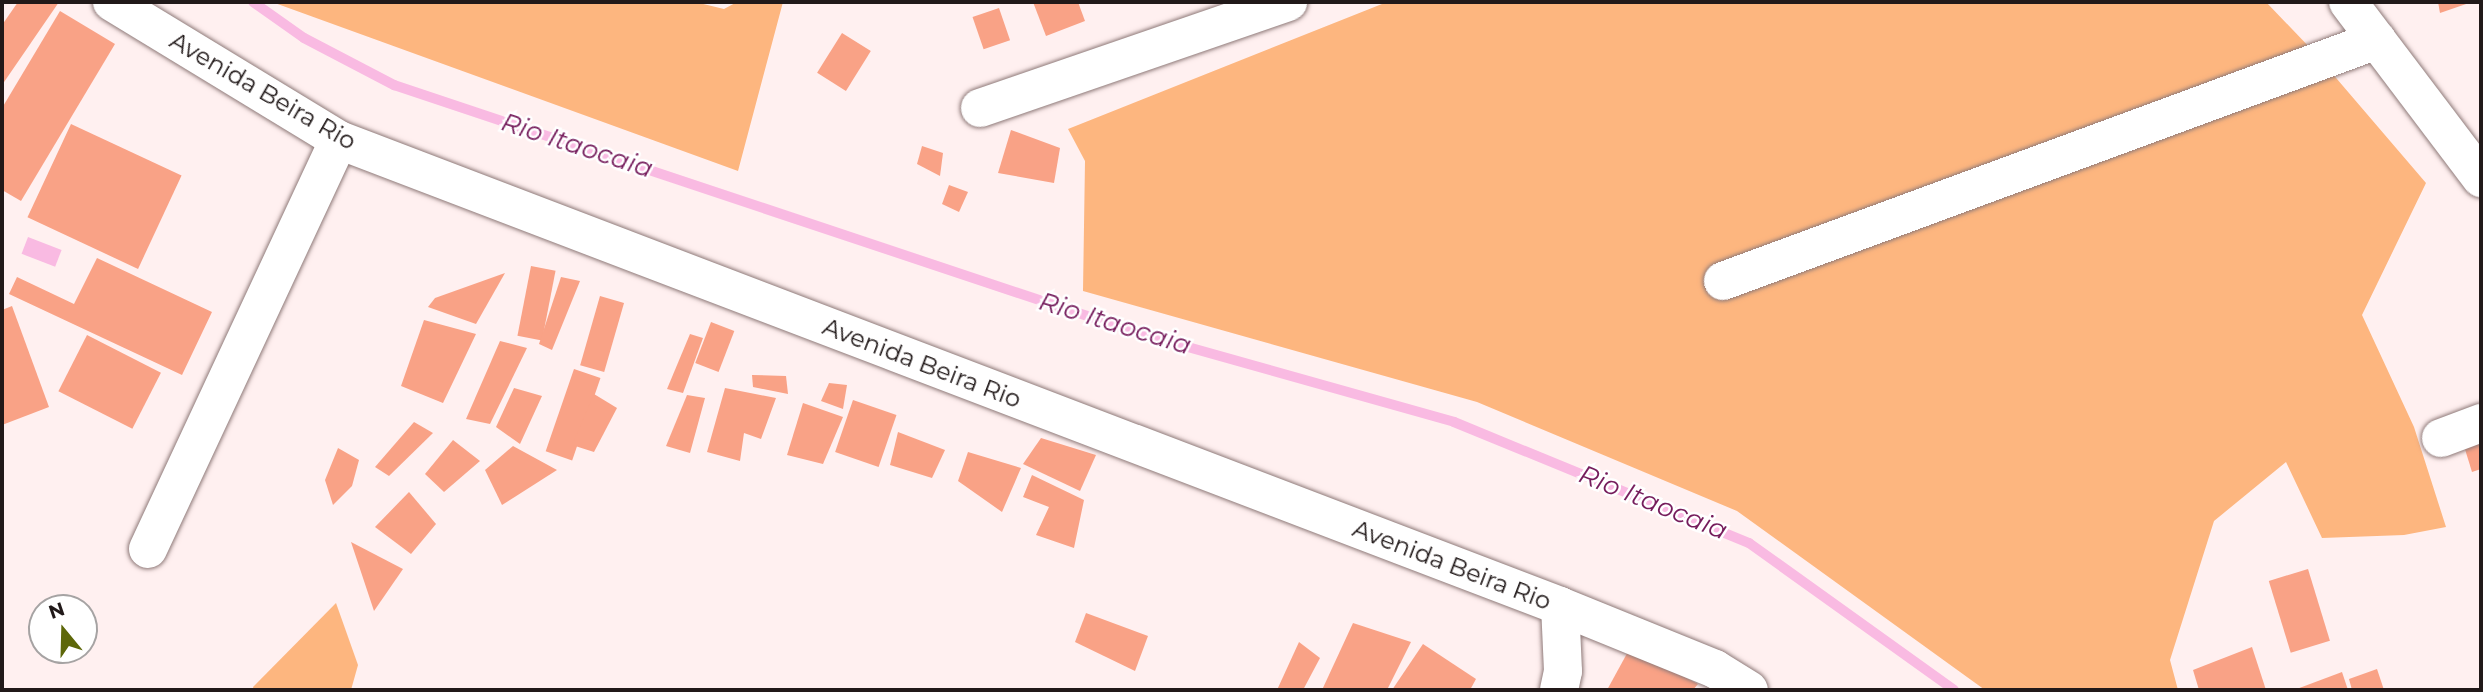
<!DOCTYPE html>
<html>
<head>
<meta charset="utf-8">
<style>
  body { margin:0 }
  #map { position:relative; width:2483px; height:692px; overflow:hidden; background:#fff0f0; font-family:Montserrat,sans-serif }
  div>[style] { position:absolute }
  .green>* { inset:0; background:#fdb67f }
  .water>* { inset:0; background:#f9bae2; transform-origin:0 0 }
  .stream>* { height:10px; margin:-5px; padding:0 5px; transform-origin:5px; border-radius:5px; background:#f9bae2 }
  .building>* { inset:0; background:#f9a286; transform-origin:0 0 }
  .roads { filter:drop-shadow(0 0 2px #8f7a79) drop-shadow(0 0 2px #8f7a79) }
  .minor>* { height:38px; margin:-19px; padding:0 19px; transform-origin:19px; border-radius:19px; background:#fff }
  span { translate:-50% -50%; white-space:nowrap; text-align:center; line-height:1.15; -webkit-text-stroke:5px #fff; paint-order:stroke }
  .street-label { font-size:24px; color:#211919 }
  .water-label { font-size:26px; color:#751c5c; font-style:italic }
  .frame { position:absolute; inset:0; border:4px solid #211919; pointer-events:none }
  .north { position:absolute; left:28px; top:594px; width:70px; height:70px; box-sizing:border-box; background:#fff; border:2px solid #a6a3a3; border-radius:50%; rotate:341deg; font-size:19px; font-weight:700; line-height:28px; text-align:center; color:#211919 }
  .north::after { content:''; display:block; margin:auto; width:24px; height:32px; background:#5d6709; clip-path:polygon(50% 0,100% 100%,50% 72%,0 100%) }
</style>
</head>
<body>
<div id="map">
  <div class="green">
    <i style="clip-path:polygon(272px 2px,695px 2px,724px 9px,737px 2px,783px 2px,738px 171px)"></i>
    <i style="clip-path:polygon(1387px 2px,2266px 2px,2313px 51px,2426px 183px,2362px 315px,2414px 427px,2446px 527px,2404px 535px,2322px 538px,2286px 462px,2214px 521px,2170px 660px,2178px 690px,1985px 690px,1737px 511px,1477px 402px,1083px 291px,1085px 161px,1068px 129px)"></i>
    <i style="clip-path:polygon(336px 603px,358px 665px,351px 690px,254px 690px,253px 687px)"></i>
  </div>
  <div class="water">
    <i style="left:28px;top:237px;width:36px;height:18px;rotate:21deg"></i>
  </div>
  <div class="stream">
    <i style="left:253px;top:2px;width:62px;rotate:35.2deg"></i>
    <i style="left:304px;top:38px;width:102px;rotate:27.6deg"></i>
    <i style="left:394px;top:85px;width:784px;rotate:18.43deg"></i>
    <i style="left:1138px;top:333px;width:328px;rotate:15.7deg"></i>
    <i style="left:1454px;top:422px;width:319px;rotate:22.3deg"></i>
    <i style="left:1749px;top:543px;width:252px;rotate:35.6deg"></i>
  </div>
  <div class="building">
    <i style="clip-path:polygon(18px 2px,59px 2px,2px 85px,2px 25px)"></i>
    <i style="clip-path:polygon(1033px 2px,1078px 2px,1085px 21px,1046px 36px)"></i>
    <i style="clip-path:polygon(2438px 2px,2472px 2px,2440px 13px)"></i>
    <i style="left:999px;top:8px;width:34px;height:28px;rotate:71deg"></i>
    <i style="clip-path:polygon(60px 11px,115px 44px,21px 201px,2px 190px,2px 108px)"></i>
    <i style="left:842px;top:33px;width:34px;height:47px;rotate:32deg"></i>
    <i style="left:71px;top:124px;width:122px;height:103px;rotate:25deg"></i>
    <i style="clip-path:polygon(1011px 130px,1060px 148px,1054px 183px,998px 173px)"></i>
    <i style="clip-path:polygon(922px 146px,943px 153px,940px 176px,917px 164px)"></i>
    <i style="clip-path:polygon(949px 185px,968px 192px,959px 212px,942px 204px)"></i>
    <i style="clip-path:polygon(97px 258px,212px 312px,182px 375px,9px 294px,17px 277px,74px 304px)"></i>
    <i style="left:531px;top:266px;width:25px;height:71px;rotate:11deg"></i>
    <i style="clip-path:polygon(505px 273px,476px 324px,428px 307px,435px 298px)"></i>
    <i style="clip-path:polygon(561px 277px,580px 281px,552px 350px,539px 344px)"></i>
    <i style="left:600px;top:296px;width:25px;height:72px;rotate:16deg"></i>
    <i style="clip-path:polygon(12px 306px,49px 407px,2px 425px,2px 310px)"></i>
    <i style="clip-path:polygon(424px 320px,476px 334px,443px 403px,401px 386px)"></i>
    <i style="left:711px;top:322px;width:25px;height:44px;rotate:21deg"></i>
    <i style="clip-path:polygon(690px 334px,703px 338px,683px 393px,667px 389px)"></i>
    <i style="left:87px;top:335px;width:83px;height:63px;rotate:27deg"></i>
    <i style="clip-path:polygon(500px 341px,527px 348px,490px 424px,466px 419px)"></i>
    <i style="left:574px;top:369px;width:28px;height:87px;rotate:19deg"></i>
    <i style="clip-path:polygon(752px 375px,786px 376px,788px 394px,753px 387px)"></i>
    <i style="clip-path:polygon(829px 383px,847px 385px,843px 409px,821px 401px)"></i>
    <i style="clip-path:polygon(514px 388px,542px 396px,520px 444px,496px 427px)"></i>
    <i style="clip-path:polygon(725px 388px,776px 398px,761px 439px,744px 433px,740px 461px,707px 452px)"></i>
    <i style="clip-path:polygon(594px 394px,617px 408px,594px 452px,572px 445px)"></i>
    <i style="clip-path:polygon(687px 395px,705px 398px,690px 453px,666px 446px)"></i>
    <i style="left:853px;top:400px;width:46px;height:55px;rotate:19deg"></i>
    <i style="clip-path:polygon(803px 403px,843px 417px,823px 464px,787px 455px)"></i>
    <i style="clip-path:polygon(414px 422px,433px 433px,389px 476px,375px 467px)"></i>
    <i style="clip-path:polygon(898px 432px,945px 450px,932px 478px,890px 465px)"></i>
    <i style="clip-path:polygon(1041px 438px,1096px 455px,1080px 491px,1023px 464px)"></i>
    <i style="clip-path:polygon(2481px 439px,2481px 469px,2472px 472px,2464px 446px)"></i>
    <i style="clip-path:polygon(453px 440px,480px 461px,444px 492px,425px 474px)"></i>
    <i style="clip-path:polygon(513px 446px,557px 470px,502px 505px,485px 470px)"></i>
    <i style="clip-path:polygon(338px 448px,359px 460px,352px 486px,333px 505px,325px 480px)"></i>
    <i style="clip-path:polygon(968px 452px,1021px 468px,1002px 512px,958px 481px)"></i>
    <i style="clip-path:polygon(1032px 475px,1084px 500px,1074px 548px,1036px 535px,1049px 507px,1023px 497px)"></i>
    <i style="clip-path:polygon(409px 492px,436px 524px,411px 554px,375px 527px)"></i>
    <i style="clip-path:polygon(351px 542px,403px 569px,374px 611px)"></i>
    <i style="left:2308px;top:569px;width:75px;height:41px;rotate:73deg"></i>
    <i style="clip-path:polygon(1086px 613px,1148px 636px,1135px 671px,1075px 642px)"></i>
    <i style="clip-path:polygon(1353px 623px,1411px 642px,1387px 690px,1322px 690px)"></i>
    <i style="clip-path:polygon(1299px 642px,1320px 658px,1303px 690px,1277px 690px)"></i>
    <i style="clip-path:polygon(1423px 644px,1476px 679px,1470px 690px,1392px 690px)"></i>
    <i style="clip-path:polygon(2252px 647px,2266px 690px,2199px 690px,2193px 670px)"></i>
    <i style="clip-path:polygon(1630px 648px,1698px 684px,1693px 690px,1607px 690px)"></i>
    <i style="clip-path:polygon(2377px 669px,2384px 690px,2352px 690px,2349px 679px)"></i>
    <i style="clip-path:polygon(2342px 672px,2348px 690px,2294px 690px)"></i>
  </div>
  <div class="roads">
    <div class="minor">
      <i style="left:112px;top:2px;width:266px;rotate:31.3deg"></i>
      <i style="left:339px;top:140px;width:1307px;rotate:20.89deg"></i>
      <i style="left:1560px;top:606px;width:167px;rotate:22.1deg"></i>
      <i style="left:1715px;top:669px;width:40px;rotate:32deg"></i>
      <i style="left:2348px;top:2px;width:221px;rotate:52.9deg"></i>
      <i style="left:980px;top:108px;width:326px;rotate:-19deg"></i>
      <i style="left:1723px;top:281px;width:697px;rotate:-20.23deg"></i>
      <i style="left:2441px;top:438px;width:43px;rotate:-20.6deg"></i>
      <i style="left:148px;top:549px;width:451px;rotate:-65deg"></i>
      <i style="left:1559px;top:690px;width:19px;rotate:-78deg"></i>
      <i style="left:1563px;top:671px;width:65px;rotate:-92.6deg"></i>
    </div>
  </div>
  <div class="street-label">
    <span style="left:263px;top:91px;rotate:30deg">Avenida Beira Rio</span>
    <span style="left:922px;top:363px;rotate:21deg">Avenida Beira Rio</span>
    <span style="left:1452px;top:565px;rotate:21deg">Avenida Beira Rio</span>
  </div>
  <div class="water-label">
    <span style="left:577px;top:146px;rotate:18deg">Rio Itaocaia</span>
    <span style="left:1115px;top:324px;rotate:17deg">Rio Itaocaia</span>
    <span style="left:1653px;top:503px;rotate:22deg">Rio Itaocaia</span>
  </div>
  <div class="frame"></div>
  <div class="north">N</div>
</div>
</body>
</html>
